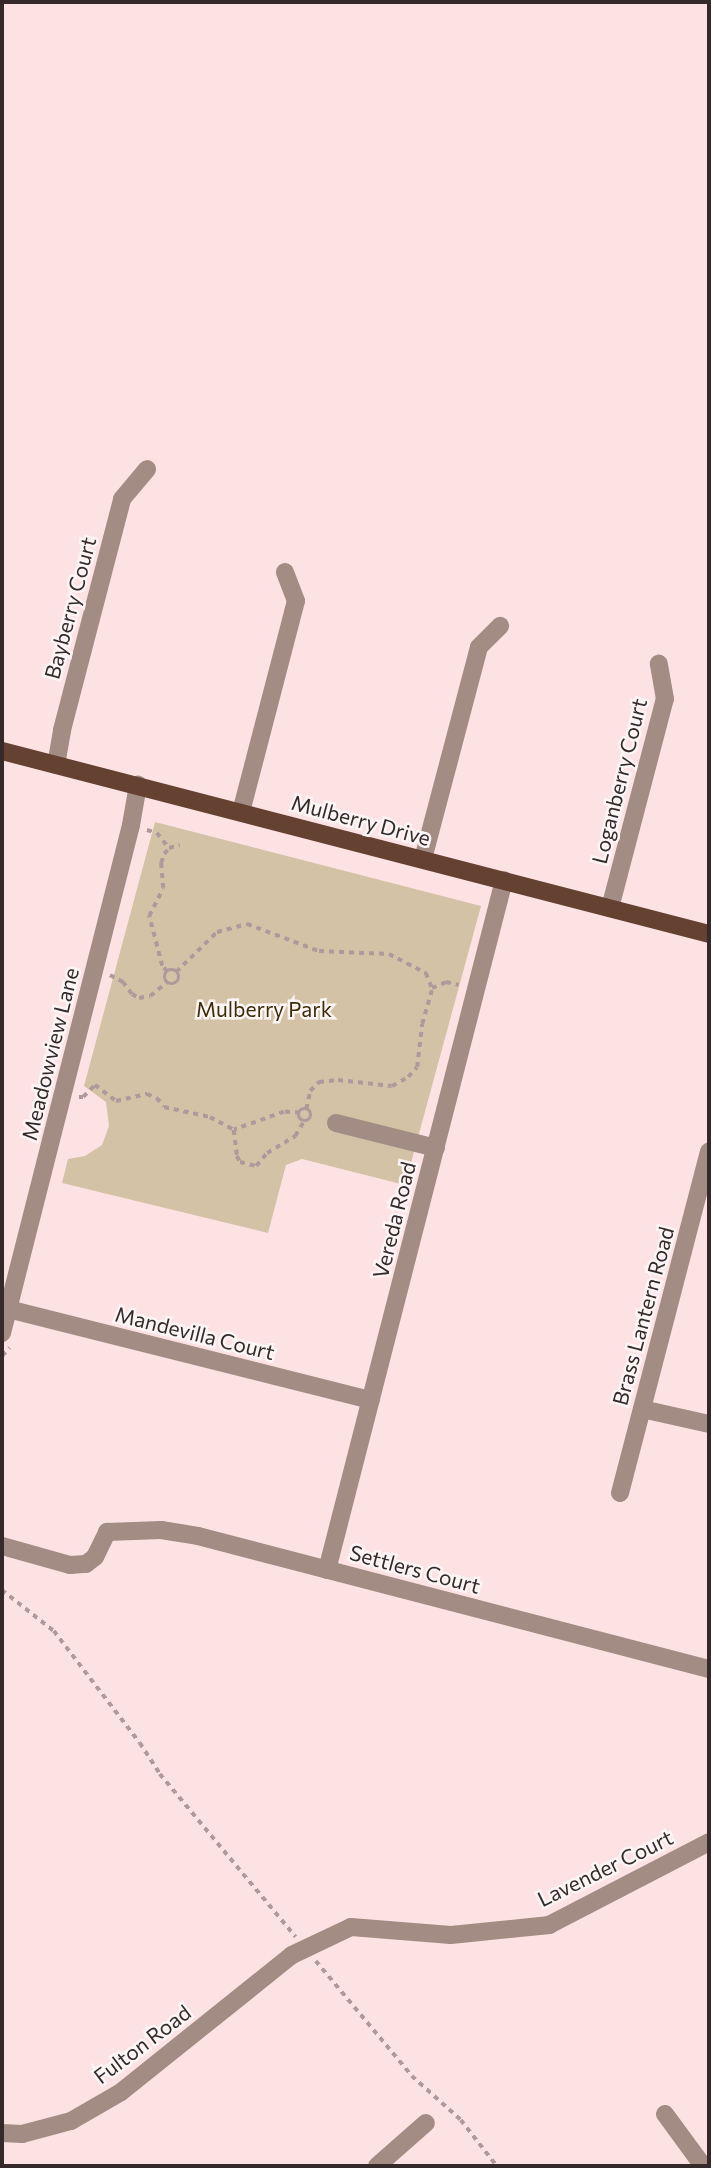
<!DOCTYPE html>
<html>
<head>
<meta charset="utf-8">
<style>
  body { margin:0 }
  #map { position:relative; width:711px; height:2168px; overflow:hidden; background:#fde2e4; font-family:Commissioner,sans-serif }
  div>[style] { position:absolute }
  .green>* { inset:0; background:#d3c2a5 }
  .path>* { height:3.5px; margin-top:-1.75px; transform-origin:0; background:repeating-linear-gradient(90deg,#ae999b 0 5px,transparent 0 10px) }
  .path>.ring { margin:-1.75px; padding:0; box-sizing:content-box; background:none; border:3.5px solid #ae999b; border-radius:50% }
  .minor>* { height:18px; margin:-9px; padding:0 9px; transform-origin:9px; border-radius:9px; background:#a28c83 }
  .major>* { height:18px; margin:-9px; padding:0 9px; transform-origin:9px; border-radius:9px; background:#644131 }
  span { translate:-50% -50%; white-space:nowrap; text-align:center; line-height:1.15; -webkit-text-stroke:5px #fcf5f5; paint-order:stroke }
  .street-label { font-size:21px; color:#35292a }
  .park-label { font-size:21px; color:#3e2c07 }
  .frame { position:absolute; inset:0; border:4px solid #35292a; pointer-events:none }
</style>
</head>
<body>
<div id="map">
  <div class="green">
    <i style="clip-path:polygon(155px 822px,481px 906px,405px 1185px,302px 1159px,286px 1165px,268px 1233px,62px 1183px,68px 1159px,85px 1156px,102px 1145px,109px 1126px,106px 1102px,84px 1086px)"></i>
  </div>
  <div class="path">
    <i style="left:147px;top:830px;width:10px;rotate:17deg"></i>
    <i style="left:157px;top:833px;width:19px;rotate:51deg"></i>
    <i class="ring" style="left:165px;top:970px;width:10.5px;height:10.5px"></i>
    <i style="left:167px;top:972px;width:8px;rotate:-130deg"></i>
    <i style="left:162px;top:966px;width:52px;rotate:-104.6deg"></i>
    <i style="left:149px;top:916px;width:31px;rotate:-63deg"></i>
    <i style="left:163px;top:888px;width:25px;rotate:-95deg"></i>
    <i style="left:161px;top:863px;width:9px;rotate:-72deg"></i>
    <i style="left:164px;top:854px;width:8px;rotate:-50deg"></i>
    <i style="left:169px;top:848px;width:11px;rotate:-15deg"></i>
    <i style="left:176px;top:972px;width:57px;rotate:-44.3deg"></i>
    <i style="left:217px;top:932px;width:31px;rotate:-15deg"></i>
    <i style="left:247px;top:924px;width:77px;rotate:20.6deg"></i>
    <i style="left:319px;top:951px;width:70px;rotate:2.5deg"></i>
    <i style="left:389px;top:954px;width:42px;rotate:27.2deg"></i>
    <i style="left:426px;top:973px;width:16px;rotate:68deg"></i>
    <i style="left:110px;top:975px;width:15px;rotate:28deg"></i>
    <i style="left:123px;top:982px;width:15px;rotate:53deg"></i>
    <i style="left:132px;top:994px;width:8px;rotate:30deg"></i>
    <i style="left:139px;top:998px;width:11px;rotate:-10deg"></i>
    <i style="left:150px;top:996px;width:22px;rotate:-39deg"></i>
    <i style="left:79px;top:1097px;width:4px"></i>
    <i style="left:83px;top:1097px;width:17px;rotate:-45deg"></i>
    <i style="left:95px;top:1085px;width:26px;rotate:37deg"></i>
    <i style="left:116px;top:1101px;width:32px;rotate:-13deg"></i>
    <i style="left:147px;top:1094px;width:11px;rotate:22deg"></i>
    <i style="left:157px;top:1098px;width:11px;rotate:52deg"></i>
    <i style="left:164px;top:1107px;width:47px;rotate:12.3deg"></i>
    <i style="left:210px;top:1117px;width:27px;rotate:28deg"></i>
    <i class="ring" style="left:299px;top:1109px;width:8.5px;height:8.5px"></i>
    <i style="left:306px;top:1109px;width:18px;rotate:-77deg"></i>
    <i style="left:310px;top:1091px;width:13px;rotate:-45deg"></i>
    <i style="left:319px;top:1082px;width:19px;rotate:-6deg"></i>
    <i style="left:338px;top:1080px;width:54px;rotate:6.3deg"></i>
    <i style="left:392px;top:1086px;width:18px;rotate:-29deg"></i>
    <i style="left:408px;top:1077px;width:13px;rotate:-48deg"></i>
    <i style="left:417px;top:1067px;width:43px;rotate:-83.4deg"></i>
    <i style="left:422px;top:1024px;width:37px;rotate:-74deg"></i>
    <i style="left:432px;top:988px;width:15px;rotate:-23deg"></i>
    <i style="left:446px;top:982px;width:13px;rotate:13deg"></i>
    <i style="left:300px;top:1113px;width:16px;rotate:-176deg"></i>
    <i style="left:284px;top:1112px;width:53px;rotate:160.2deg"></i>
    <i style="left:234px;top:1130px;width:26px;rotate:83deg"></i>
    <i style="left:237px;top:1156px;width:7px;rotate:63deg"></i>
    <i style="left:240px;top:1162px;width:16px;rotate:14deg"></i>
    <i style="left:256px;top:1166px;width:17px;rotate:-50deg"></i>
    <i style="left:267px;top:1153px;width:33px;rotate:-31deg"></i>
    <i style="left:295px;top:1136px;width:17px;rotate:-59deg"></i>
    <i style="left:2px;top:1356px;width:11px;rotate:-49deg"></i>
    <i style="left:2px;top:1590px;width:66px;rotate:38.3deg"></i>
    <i style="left:54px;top:1631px;width:141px;rotate:52.5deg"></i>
    <i style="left:140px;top:1743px;width:37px;rotate:57deg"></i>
    <i style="left:160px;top:1774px;width:212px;rotate:50.2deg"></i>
    <i style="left:316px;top:1961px;width:150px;rotate:50.1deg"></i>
    <i style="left:412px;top:2076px;width:66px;rotate:41.9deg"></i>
    <i style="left:461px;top:2120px;width:58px;rotate:52deg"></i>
  </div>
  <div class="minor">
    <i style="left:56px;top:765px;width:36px;rotate:-80deg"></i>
    <i style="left:62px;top:730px;width:239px;rotate:-75.4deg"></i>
    <i style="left:122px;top:499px;width:39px;rotate:-50deg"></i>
    <i style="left:241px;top:812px;width:218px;rotate:-75.4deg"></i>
    <i style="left:296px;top:601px;width:31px;rotate:-111deg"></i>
    <i style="left:423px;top:859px;width:219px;rotate:-75.2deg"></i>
    <i style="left:479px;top:647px;width:30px;rotate:-45deg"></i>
    <i style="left:610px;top:908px;width:216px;rotate:-75.3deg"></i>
    <i style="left:665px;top:699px;width:36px;rotate:-100deg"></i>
    <i style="left:336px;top:1123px;width:103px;rotate:14deg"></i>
    <i style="left:8px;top:1309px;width:374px;rotate:14.1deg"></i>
    <i style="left:2px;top:1333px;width:524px;rotate:-75.75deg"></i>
    <i style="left:131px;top:825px;width:41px;rotate:-80.1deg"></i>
    <i style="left:642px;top:1409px;width:69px;rotate:12.6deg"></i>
    <i style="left:620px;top:1493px;width:353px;rotate:-75.4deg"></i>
    <i style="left:2px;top:1546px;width:71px;rotate:15.6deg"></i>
    <i style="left:70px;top:1565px;width:16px;rotate:-4deg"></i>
    <i style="left:86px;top:1564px;width:11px;rotate:-38deg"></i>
    <i style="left:95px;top:1557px;width:28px;rotate:-64deg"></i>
    <i style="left:107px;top:1532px;width:54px;rotate:-2.1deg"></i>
    <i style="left:161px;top:1530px;width:37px;rotate:9deg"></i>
    <i style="left:198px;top:1536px;width:528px;rotate:14.59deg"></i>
    <i style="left:327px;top:1570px;width:712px;rotate:-75.61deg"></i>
    <i style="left:665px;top:2114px;width:64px;rotate:53.8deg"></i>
    <i style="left:2px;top:2133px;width:20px;rotate:3deg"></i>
    <i style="left:22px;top:2134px;width:51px;rotate:-14.9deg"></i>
    <i style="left:71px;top:2121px;width:58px;rotate:-30.1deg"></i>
    <i style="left:121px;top:2092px;width:219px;rotate:-38.7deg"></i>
    <i style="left:292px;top:1955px;width:65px;rotate:-25.4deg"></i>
    <i style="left:351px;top:1927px;width:100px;rotate:4.6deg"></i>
    <i style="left:451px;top:1935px;width:99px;rotate:-5.8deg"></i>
    <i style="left:549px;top:1925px;width:180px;rotate:-27.4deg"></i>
    <i style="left:377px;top:2166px;width:65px;rotate:-41.3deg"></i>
  </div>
  <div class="major">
    <i style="left:2px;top:751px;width:730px;rotate:14.51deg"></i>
  </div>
  <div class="street-label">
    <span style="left:70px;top:608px;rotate:-75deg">Bayberry Court</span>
    <span style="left:619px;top:781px;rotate:-76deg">Loganberry Court</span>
    <span style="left:361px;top:820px;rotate:15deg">Mulberry Drive</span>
    <span style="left:50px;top:1054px;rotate:-76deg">Meadowview Lane</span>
    <span style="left:394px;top:1220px;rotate:-76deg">Vereda Road</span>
    <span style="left:643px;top:1316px;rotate:-75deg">Brass Lantern Road</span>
    <span style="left:195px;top:1333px;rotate:14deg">Mandevilla Court</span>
    <span style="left:415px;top:1569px;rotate:15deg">Settlers Court</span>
    <span style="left:605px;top:1868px;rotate:-26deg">Lavender Court</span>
    <span style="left:142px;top:2044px;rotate:-37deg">Fulton Road</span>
  </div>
  <div class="park-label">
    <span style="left:264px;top:1009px">Mulberry Park</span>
  </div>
  <div class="frame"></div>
</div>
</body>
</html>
